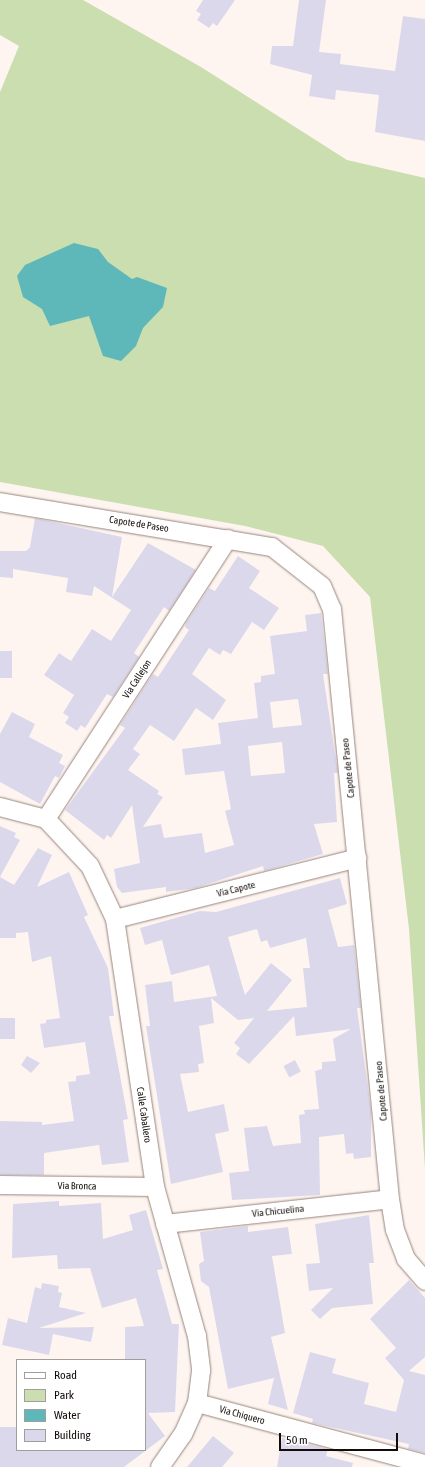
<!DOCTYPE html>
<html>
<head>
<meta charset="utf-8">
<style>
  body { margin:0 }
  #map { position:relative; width:425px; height:1467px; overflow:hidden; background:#fef5f1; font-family:"Asap Condensed",sans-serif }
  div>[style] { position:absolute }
  .green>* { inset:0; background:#cbdeb0 }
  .water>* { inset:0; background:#5eb8b9 }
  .building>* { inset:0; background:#dcd8ec; transform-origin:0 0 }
  .roads { filter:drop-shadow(0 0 1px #98847c) drop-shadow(0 0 1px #98847c) }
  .minor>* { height:18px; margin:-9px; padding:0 9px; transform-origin:9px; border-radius:9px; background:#fff }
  span { translate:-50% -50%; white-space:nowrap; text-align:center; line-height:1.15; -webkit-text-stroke:3px #fff; paint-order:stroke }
  .street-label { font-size:10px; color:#130c09 }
  .legend { position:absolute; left:16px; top:1359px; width:130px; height:92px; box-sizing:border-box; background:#fff; border:1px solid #a19e9d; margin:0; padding:5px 7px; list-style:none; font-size:12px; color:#130c09 }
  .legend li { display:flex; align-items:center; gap:8px; height:20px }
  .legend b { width:20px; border:1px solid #a19e9d }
  .scale { position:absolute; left:279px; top:1433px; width:119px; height:18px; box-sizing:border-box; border:2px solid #130c09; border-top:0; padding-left:5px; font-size:12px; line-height:14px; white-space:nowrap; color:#130c09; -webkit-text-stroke:3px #fff; paint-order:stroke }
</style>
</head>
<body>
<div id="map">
  <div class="green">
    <i style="clip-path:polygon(0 0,83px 0,201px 67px,347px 160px,425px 178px,425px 1169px,409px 929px,370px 597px,323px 546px,245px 526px,0 482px,0 92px,19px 46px,0 35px)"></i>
  </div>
  <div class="water">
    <i style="clip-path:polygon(74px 243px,98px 249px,108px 262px,132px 279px,137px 277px,167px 288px,163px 307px,143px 328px,136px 346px,121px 361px,103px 356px,89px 316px,50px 326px,42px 309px,23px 297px,17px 276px,25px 265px)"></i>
  </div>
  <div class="building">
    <i style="clip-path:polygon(203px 0,235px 0,217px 26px,213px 23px,209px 28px,197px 20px,201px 14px,196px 11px)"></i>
    <i style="clip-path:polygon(299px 0,326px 0,319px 52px,341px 54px,340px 64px,395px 71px,403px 16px,425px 19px,425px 141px,375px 132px,379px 95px,336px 90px,335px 100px,309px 96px,312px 75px,270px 64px,272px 46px,293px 46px)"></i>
    <i style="clip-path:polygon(35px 518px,122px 537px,112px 597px,148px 543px,196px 570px,169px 611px,164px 607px,134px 653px,139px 657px,113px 697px,107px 694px,85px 728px,81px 725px,77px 731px,65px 723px,69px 717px,63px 713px,74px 695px,44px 675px,59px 653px,71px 661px,92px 629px,111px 641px,131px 610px,94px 586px,92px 596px,66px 592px,68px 578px,13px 569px,13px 578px,0 577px,0 551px,26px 551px,30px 547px)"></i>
    <i style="clip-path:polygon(evenodd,238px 556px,260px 571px,249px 588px,279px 608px,264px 630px,252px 622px,231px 654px,223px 650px,220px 655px,209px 648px,192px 674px,226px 700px,213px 720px,196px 708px,174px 741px,150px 725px,133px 749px,140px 754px,128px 770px,159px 791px,157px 794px,163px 797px,143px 827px,161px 824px,164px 838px,202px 833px,205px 853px,234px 845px,225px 811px,231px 809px,224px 771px,185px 775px,182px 749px,221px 744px,218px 723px,258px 718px,254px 683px,261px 682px,261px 676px,275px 674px,270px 636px,307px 631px,305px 615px,321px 613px,328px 674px,323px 674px,338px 773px,334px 773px,337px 822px,314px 824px,323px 854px,264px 871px,263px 866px,196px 888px,166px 892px,166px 887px,122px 893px,117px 887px,114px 869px,140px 863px,132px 805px,111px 838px,107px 835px,104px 840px,65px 810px,125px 728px,120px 725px,153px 674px,158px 677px,189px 630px,185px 627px,186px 623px,209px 588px,215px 591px,238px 556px,298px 699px,302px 725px,273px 728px,270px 702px,298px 699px,238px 556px,282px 742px,285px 773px,251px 776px,248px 746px,282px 742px)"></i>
    <i style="left:0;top:651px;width:12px;height:27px"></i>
    <i style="clip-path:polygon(12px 712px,35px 724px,29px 737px,63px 755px,59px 763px,65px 766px,59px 778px,55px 776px,40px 804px,0 782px,0 734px)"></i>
    <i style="clip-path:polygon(0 826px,16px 833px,14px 837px,20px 840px,0 877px,14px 885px,38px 848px,52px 855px,37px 887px,69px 872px,88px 915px,84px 917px,108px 968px,114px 1016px,109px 1016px,128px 1119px,123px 1120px,129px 1162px,102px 1165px,99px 1145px,44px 1153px,44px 1175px,0 1175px,0 1121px,42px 1122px,42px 1125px,74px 1121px,68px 1082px,76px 1081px,76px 1076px,90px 1074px,85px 1042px,44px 1048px,40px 1024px,46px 1023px,46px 1020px,60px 1018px,51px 956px,32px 962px,28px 932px,16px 933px,16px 938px,0 938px)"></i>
    <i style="clip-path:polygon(evenodd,340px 878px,347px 904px,328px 910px,338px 947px,354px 945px,361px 1008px,357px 1008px,371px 1110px,371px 1157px,354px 1159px,353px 1153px,346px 1154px,344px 1134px,319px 1137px,320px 1195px,232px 1200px,229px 1173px,249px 1171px,244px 1128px,267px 1126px,273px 1146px,301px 1143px,299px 1115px,305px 1114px,304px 1110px,319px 1109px,315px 1071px,322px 1069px,322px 1062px,336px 1061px,333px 1039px,351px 1029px,296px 1036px,294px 1016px,249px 1064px,236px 1054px,240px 1048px,234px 1043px,254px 1018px,238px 1020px,211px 998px,214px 1023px,199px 1026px,204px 1063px,198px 1064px,199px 1072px,180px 1074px,188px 1112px,224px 1104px,229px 1131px,215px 1134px,223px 1172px,171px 1184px,146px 1026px,150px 1026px,145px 985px,172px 981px,174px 1002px,217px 996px,209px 965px,171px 975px,162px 940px,145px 945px,140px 928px,200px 911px,216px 912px,340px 878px,257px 929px,261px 942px,267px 940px,270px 948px,306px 938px,310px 968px,303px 968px,307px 1007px,267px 1011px,292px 980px,271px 963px,245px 995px,228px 937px,257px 929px)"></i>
    <i style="left:0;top:1018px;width:15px;height:21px"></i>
    <i style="clip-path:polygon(27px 1056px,40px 1063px,31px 1073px,21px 1065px)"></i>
    <i style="left:295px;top:1060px;width:13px;height:13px;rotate:63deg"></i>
    <i style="clip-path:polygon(59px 1201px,59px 1206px,101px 1203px,103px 1239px,133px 1230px,129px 1215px,146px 1210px,163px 1269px,157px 1270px,172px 1324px,179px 1324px,175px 1412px,148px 1413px,165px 1436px,124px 1467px,0 1467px,0 1427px,16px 1427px,17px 1450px,145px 1450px,145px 1360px,125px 1360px,125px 1327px,144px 1326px,136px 1298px,102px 1308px,90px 1268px,58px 1269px,57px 1255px,12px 1258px,13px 1204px)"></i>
    <i style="clip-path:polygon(369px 1215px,374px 1263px,369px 1263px,373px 1304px,332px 1308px,320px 1319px,311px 1310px,333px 1288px,309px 1291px,306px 1264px,320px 1263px,315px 1224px)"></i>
    <i style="clip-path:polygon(248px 1226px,248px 1232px,288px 1227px,292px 1254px,272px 1256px,285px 1333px,271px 1337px,288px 1410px,268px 1404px,274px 1378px,228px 1389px,209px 1287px,201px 1281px,199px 1264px,204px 1261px,200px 1232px)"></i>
    <i style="clip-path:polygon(409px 1280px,425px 1298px,425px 1357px,409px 1371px,425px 1375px,425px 1453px,408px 1449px,409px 1444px,312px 1423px,313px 1419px,293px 1413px,310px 1352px,336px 1359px,332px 1373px,369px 1383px,364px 1404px,396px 1412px,404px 1380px,385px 1358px,396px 1348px,370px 1319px)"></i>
    <i style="clip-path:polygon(42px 1283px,59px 1286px,58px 1292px,62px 1293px,59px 1307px,86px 1313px,39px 1328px,94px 1327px,91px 1342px,53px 1334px,49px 1355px,2px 1345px,8px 1318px,27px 1323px,35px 1287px,41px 1289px)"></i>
    <i style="clip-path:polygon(213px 1436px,234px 1453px,222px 1467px,187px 1467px)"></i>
    <i style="clip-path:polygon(282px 1438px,328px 1449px,326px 1456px,353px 1463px,352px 1467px,277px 1467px)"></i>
  </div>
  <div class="roads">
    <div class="minor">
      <i style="left:0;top:502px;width:276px;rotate:9.4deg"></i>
      <i style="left:272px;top:547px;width:63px;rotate:38deg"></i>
      <i style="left:322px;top:586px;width:25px;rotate:67deg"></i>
      <i style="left:332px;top:609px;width:593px;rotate:84.39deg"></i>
      <i style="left:390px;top:1199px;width:31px;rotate:81deg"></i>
      <i style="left:395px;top:1230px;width:31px;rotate:69deg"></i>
      <i style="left:406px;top:1259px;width:29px;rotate:49deg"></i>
      <i style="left:0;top:807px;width:48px;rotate:14.6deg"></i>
      <i style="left:46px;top:819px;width:64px;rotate:46.9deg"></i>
      <i style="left:90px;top:866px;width:59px;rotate:64.7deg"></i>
      <i style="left:115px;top:919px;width:271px;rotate:81.5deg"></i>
      <i style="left:155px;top:1187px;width:155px;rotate:74.3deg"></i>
      <i style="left:197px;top:1336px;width:35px;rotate:83deg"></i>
      <i style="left:201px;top:1371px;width:32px;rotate:97deg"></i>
      <i style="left:197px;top:1403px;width:34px;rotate:114deg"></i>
      <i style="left:183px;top:1434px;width:40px;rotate:124.9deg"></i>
      <i style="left:46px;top:819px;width:334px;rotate:-57deg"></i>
      <i style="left:115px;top:919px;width:250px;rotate:-14.1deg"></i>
      <i style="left:0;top:1185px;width:155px;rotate:0.7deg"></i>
      <i style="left:165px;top:1224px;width:226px;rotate:-6.3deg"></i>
      <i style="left:197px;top:1403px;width:236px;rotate:15deg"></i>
    </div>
  </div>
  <div class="street-label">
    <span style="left:139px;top:524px;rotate:9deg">Capote de Paseo</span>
    <span style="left:137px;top:679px;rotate:-57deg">Via Callejon</span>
    <span style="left:348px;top:768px;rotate:-96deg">Capote de Paseo</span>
    <span style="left:236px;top:889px;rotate:-14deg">Via Capote</span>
    <span style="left:381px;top:1091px;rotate:-95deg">Capote de Paseo</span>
    <span style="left:144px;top:1115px;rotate:82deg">Calle Caballero</span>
    <span style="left:77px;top:1186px;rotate:1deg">Via Bronca</span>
    <span style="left:278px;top:1211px;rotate:-6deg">Via Chicuelina</span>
    <span style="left:242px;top:1415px;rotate:15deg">Via Chiquero</span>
  </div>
  <ul class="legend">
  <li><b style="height:5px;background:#fff"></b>Road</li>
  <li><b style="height:11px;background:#cbdeb0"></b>Park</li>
  <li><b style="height:11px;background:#5eb8b9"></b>Water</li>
  <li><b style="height:11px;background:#dcd8ec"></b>Building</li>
  </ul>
  <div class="scale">50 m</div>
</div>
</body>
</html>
